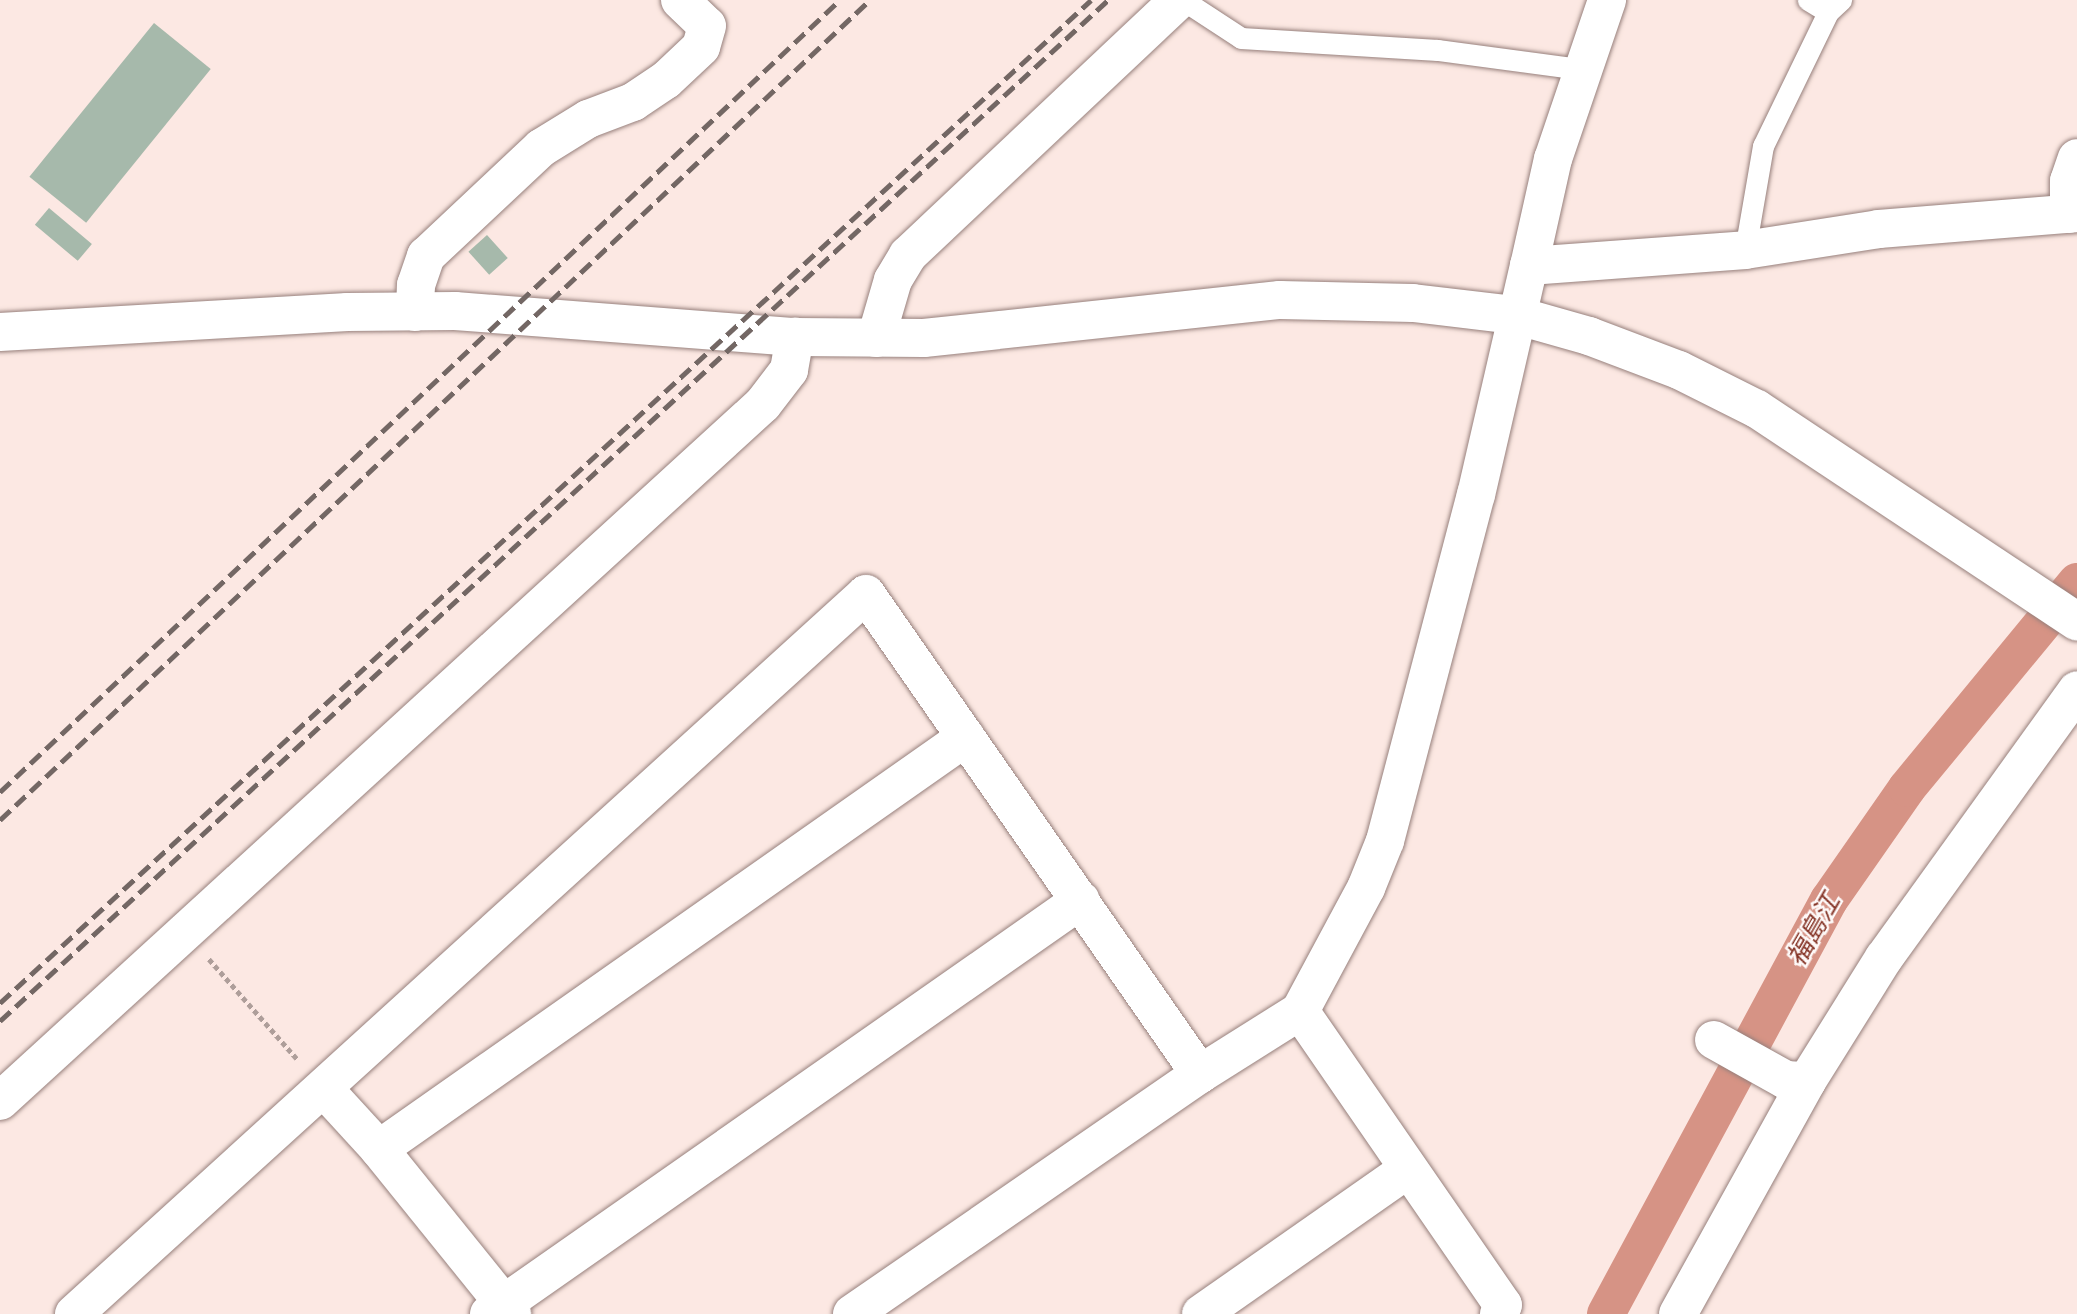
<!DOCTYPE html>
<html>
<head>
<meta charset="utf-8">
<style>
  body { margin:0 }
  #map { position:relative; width:2077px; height:1314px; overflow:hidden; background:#fce8e3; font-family:Roboto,"Noto Sans JP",sans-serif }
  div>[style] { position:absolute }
  .canal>* { height:38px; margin:-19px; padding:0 19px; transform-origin:19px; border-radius:19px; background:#d69385 }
  .building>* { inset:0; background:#a6b9ab; transform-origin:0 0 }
  .path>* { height:4.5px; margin-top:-2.25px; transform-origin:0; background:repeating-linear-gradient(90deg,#ae9e9a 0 5px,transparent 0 8.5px) }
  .roads { filter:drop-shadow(0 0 2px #97807c) drop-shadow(0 0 2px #97807c) }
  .service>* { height:21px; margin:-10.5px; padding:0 10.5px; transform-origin:10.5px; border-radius:10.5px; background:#fff }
  .minor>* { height:38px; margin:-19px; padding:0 19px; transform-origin:19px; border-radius:19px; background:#fff }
  .tertiary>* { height:38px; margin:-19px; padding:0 19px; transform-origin:19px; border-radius:19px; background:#fff }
  .rail>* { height:5px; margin-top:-2.5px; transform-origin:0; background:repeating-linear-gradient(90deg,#736764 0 14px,transparent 0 21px) }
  span { translate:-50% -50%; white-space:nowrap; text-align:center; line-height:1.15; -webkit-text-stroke:5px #fef9f8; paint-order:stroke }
  .water-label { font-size:26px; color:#853426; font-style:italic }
</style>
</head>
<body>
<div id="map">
  <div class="canal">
    <i style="left:1606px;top:1314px;width:470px;rotate:-61.7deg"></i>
    <i style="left:1829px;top:900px;width:136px;rotate:-55.1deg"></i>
    <i style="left:1907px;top:788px;width:267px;rotate:-50.5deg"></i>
  </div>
  <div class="building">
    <i style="left:154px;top:23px;width:73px;height:198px;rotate:39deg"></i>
    <i style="left:49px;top:208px;width:56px;height:22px;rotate:40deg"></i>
    <i style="left:487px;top:235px;width:31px;height:25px;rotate:48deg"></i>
  </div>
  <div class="path">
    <i style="left:209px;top:959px;width:135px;rotate:48.6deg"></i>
  </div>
  <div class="roads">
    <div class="service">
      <i style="left:1183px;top:0;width:69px;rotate:33.2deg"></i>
      <i style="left:1241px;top:38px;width:197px;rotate:3.5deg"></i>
      <i style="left:1438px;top:50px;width:143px;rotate:7.6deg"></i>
      <i style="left:1808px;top:0;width:23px;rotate:31deg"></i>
      <i style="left:1745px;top:250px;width:106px;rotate:-80.2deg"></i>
      <i style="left:1763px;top:146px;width:149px;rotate:-64.1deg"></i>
      <i style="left:1828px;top:12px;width:18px;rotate:-43deg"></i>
    </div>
    <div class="minor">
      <i style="left:2069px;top:214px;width:33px;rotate:-90deg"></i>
      <i style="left:2069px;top:181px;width:24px;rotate:-71deg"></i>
      <i style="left:1529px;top:266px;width:110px;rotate:-77.4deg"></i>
      <i style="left:1553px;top:159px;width:168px;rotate:-71.2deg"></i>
      <i style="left:415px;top:312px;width:27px;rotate:-88deg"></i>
      <i style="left:416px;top:285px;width:31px;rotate:-71deg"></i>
      <i style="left:426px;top:256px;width:158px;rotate:-43.2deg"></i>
      <i style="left:541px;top:148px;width:55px;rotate:-31.7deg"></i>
      <i style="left:588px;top:119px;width:48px;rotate:-20.7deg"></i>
      <i style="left:633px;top:102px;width:40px;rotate:-34deg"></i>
      <i style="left:666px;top:80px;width:48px;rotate:-43.3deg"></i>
      <i style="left:701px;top:47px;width:22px;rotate:-74deg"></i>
      <i style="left:876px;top:338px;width:60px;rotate:-73.7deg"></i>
      <i style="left:893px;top:280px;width:29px;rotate:-59deg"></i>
      <i style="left:908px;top:255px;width:372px;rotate:-43.3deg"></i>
      <i style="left:1300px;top:1011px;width:357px;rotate:55.4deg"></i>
      <i style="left:1503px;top:1305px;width:10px;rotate:114deg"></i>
      <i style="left:1714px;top:1040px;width:82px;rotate:29.1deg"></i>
      <i style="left:1786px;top:1080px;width:21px;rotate:3deg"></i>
      <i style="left:325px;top:1090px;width:80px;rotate:47.5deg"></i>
      <i style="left:379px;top:1149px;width:212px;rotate:51.1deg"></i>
      <i style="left:0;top:1101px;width:1033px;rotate:-42.41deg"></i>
      <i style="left:763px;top:404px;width:43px;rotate:-52.6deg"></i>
      <i style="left:789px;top:370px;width:34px;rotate:-80deg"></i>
      <i style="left:379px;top:1149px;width:717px;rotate:-35.06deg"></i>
      <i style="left:74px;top:1314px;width:1070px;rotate:-42.27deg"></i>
      <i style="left:866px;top:594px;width:585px;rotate:55.17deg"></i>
      <i style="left:489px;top:1314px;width:722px;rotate:-34.97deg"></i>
      <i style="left:852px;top:1314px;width:423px;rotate:-34.6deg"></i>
      <i style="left:1200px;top:1074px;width:118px;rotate:-32.2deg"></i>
      <i style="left:1300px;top:1011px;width:140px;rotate:-61.8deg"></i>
      <i style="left:1366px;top:888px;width:51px;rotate:-68deg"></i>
      <i style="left:1385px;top:841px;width:358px;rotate:-75.3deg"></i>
      <i style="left:1476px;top:495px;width:235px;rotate:-77deg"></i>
      <i style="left:1529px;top:266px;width:217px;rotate:-4.2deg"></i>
      <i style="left:1745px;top:250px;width:136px;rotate:-8.9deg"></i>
      <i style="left:1879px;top:229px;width:199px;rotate:-4.6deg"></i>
      <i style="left:1201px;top:1314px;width:253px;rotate:-35deg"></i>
      <i style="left:1678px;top:1314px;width:266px;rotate:-61deg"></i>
      <i style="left:1807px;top:1081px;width:145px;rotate:-58deg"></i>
      <i style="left:1884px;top:958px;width:330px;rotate:-54.2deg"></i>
    </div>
    <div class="tertiary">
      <i style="left:680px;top:0;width:37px;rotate:44deg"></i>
      <i style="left:0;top:332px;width:348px;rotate:-3.3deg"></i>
      <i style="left:347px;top:312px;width:108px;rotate:-0.5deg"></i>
      <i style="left:455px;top:311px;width:341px;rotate:4.4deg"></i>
      <i style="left:795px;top:337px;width:129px;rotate:0.4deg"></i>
      <i style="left:924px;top:338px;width:358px;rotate:-6.1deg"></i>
      <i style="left:1280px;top:300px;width:133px;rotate:1.3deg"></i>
      <i style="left:1413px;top:303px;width:103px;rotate:6.7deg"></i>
      <i style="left:1515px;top:315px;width:77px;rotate:15.8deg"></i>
      <i style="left:1589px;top:336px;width:96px;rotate:20.7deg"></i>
      <i style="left:1679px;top:370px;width:87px;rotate:26.6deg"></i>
      <i style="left:1757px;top:409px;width:384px;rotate:33.6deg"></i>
    </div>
  </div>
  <div class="rail">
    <i style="left:0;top:792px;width:1154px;rotate:-43.32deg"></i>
    <i style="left:0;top:820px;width:1196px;rotate:-43.31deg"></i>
    <i style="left:0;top:1003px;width:1482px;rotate:-42.59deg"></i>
    <i style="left:0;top:1021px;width:1507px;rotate:-42.66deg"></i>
  </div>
  <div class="water-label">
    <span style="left:1814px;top:930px;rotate:-60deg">福島江</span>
  </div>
</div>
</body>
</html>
